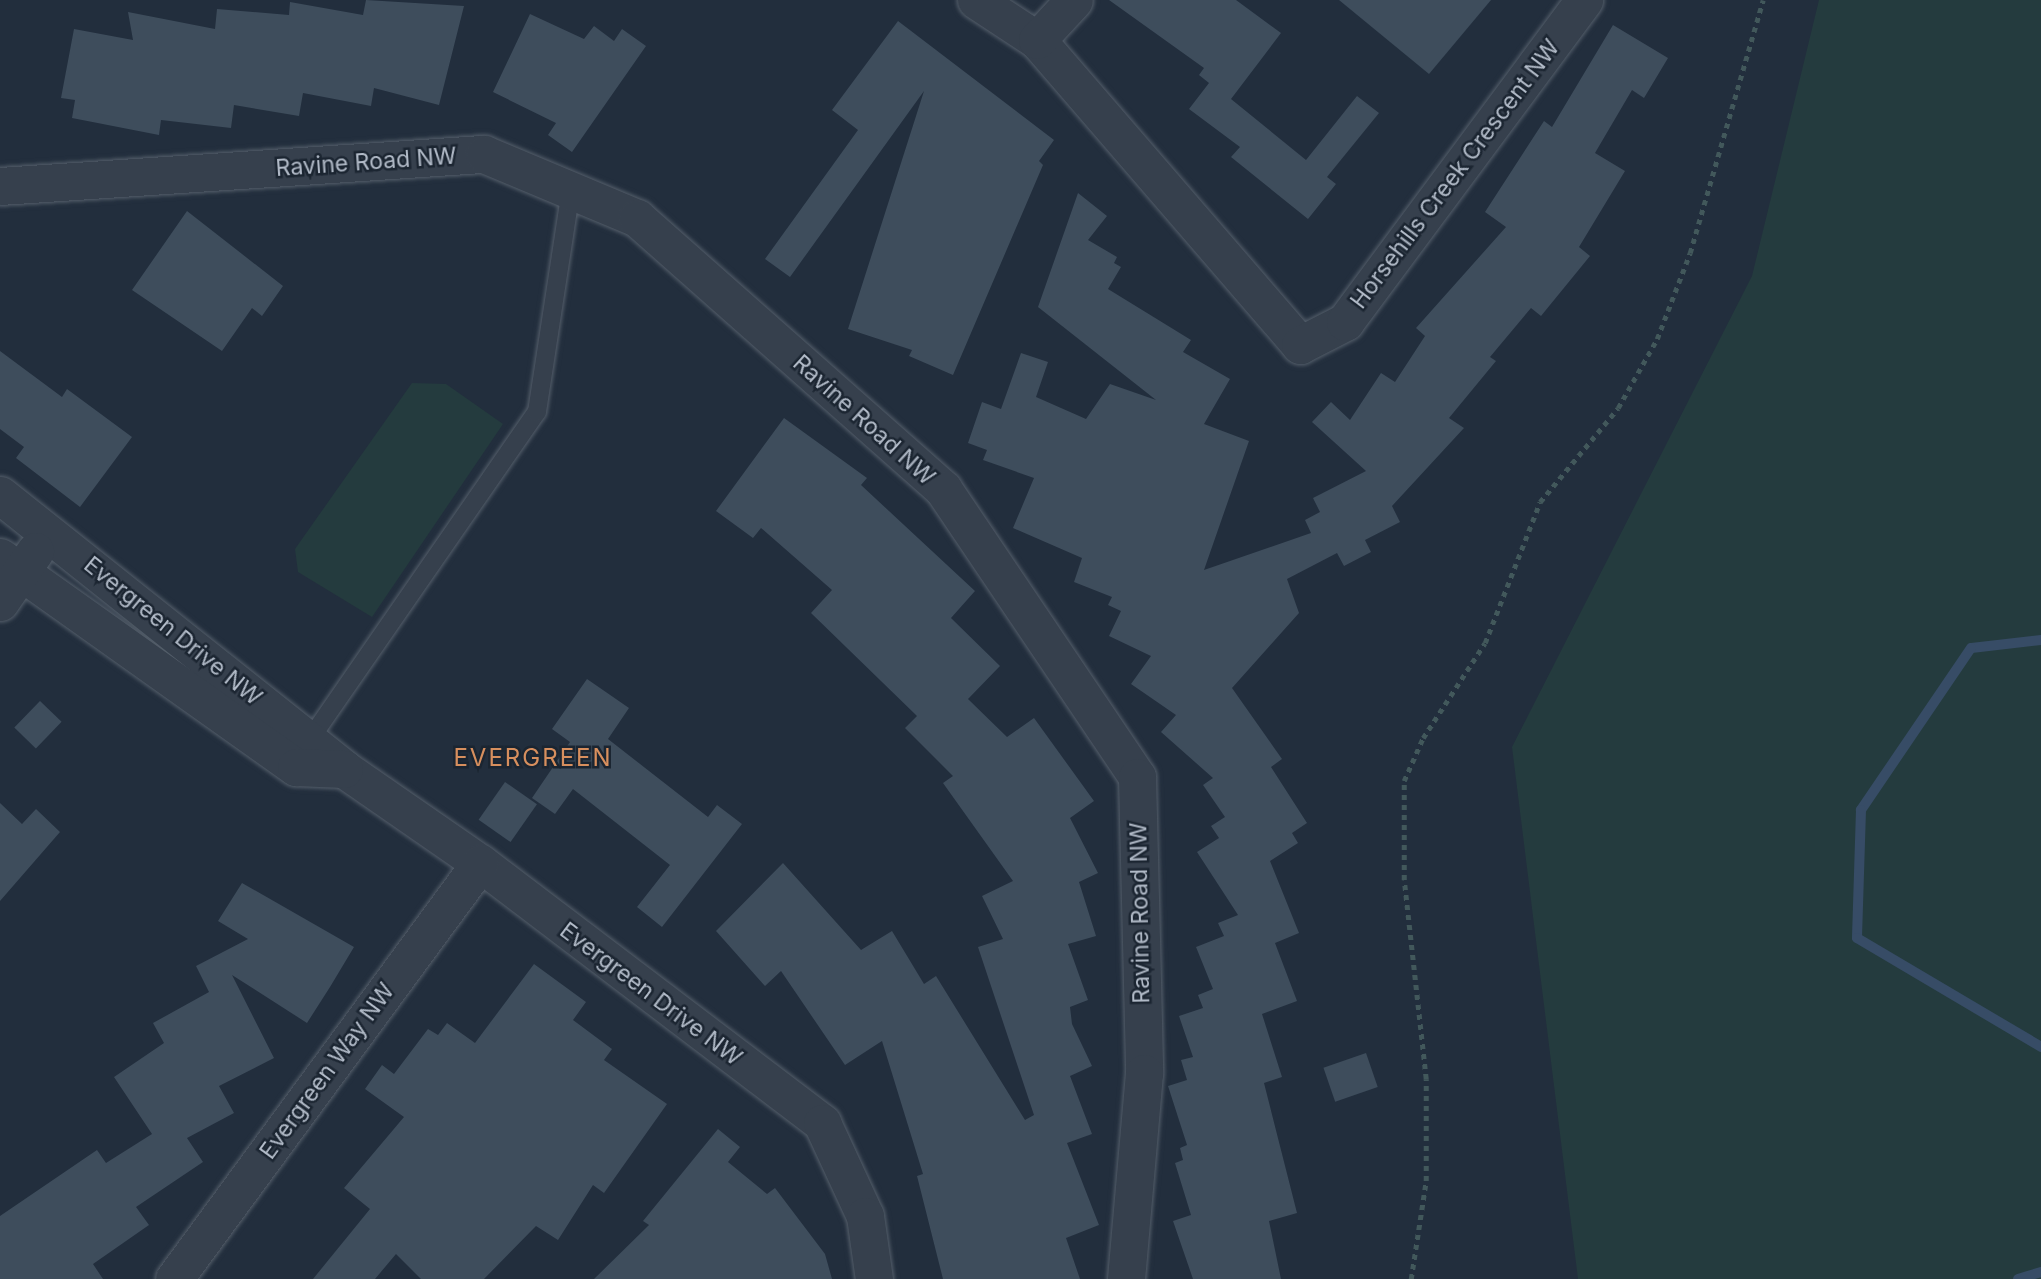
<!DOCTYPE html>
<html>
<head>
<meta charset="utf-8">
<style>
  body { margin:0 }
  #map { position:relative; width:2041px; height:1279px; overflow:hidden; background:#222e3d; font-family:Inter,sans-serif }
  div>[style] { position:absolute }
  .green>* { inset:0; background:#243b3e }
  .stream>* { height:10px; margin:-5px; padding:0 5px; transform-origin:5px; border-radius:5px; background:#374c66 }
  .building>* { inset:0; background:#3e4d5c; transform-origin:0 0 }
  .path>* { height:4.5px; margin-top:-2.25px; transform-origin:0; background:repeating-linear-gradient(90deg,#42585b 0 5px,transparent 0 10px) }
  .roads { filter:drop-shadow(0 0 2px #545e6a) drop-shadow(0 0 2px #545e6a) }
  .service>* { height:18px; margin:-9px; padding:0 9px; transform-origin:9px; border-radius:9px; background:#36404d }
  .minor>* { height:37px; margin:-18.5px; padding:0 18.5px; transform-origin:18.5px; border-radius:18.5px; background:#36404d }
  span { translate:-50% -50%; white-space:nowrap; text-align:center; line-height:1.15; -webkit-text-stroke:5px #1b2531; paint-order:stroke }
  .street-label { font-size:23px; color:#b2bbc8 }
  .neighbourhood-label { font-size:24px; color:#d78f5e; letter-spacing:2px }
</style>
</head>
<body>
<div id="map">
  <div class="green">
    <i style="clip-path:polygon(1819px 0,2041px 0,2041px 1279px,1578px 1279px,1512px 747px,1752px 276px)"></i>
    <i style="clip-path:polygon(412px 383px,446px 384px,503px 424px,372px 617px,298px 572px,295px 549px)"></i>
  </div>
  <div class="stream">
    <i style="left:2041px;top:640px;width:70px;rotate:173.5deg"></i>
    <i style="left:1971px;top:648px;width:196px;rotate:124.2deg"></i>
    <i style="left:1861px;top:810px;width:128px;rotate:91.8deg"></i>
    <i style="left:1857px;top:938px;width:214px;rotate:30.6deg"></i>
    <i style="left:2018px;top:1279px;width:24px;rotate:-17deg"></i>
  </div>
  <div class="building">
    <i style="clip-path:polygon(366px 0,464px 6px,439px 105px,374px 88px,371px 106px,303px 93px,299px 116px,234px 105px,231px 128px,161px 120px,159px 135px,72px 118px,75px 100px,61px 98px,74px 29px,133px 40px,128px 12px,215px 29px,217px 9px,289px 15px,290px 2px,363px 15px)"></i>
    <i style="clip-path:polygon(1109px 0,1236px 0,1281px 33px,1231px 99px,1306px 160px,1357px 96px,1379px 113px,1327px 177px,1336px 184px,1308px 219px,1231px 157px,1240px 147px,1189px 109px,1209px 83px,1199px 75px,1204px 68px)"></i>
    <i style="clip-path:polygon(1339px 0,1491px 0,1429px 74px)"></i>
    <i style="clip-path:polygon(530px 14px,584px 39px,594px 26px,614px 41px,622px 29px,646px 46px,572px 152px,548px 135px,556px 123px,493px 92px)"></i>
    <i style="clip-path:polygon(898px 21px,1054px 140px,1039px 161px,1043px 165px,953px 375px,909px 356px,912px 350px,848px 329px,924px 91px,790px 277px,765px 259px,858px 130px,832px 110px)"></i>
    <i style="clip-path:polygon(1613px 25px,1668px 58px,1644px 98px,1632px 90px,1595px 153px,1625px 171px,1579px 247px,1590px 256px,1541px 316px,1531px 308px,1490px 357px,1496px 361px,1449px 418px,1464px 428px,1392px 506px,1400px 522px,1365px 540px,1371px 552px,1344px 566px,1337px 553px,1287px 579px,1299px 613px,1232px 688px,1282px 759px,1271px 767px,1307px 823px,1292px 833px,1298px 843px,1270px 861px,1299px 933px,1275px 943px,1297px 1001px,1262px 1014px,1282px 1077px,1264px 1083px,1297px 1213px,1269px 1221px,1281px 1279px,1193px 1279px,1173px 1221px,1191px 1215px,1175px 1163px,1183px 1160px,1180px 1148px,1187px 1145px,1168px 1086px,1187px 1080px,1181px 1060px,1193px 1057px,1179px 1016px,1203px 1008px,1198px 995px,1213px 989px,1196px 947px,1224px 936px,1218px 923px,1238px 915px,1197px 852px,1219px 838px,1211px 826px,1225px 817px,1203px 785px,1213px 778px,1161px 732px,1176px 715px,1131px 684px,1151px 656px,1109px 636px,1121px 611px,1108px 605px,1112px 597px,1074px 582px,1082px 558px,1013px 528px,1034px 478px,983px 460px,987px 450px,968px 443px,982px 402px,1001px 409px,1021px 353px,1048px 362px,1036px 397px,1086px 419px,1110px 384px,1156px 400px,1038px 307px,1078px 193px,1107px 216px,1088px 240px,1117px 257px,1114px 263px,1121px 267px,1108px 289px,1191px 340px,1183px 352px,1230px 379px,1204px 424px,1249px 441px,1204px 570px,1311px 533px,1305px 520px,1320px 512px,1313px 498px,1366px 471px,1312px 422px,1331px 402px,1350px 420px,1381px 373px,1395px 382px,1425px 336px,1416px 328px,1506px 227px,1485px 212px,1544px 121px,1552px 127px)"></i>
    <i style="clip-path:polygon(187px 211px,283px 286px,262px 316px,252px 308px,222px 351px,132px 290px)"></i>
    <i style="clip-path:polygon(0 351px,62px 397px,67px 389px,132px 437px,80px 507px,16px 458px,24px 447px,0 429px)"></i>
    <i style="clip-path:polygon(784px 418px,867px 478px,861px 485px,975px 591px,951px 618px,1000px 666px,968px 699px,1007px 737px,1034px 718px,1094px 801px,1070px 818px,1098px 873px,1079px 882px,1096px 936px,1068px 944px,1088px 1000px,1070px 1007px,1072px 1024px,1092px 1066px,1070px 1076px,1092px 1134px,1067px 1143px,1099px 1225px,1066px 1238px,1080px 1279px,943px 1279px,917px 1176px,923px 1174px,882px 1041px,845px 1065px,781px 971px,765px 986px,716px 931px,783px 863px,861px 950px,892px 931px,924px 984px,936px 976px,1025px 1120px,1034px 1115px,978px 947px,1003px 939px,982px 896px,1013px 881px,943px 783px,953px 776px,905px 728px,917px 716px,811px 613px,832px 590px,761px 528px,753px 538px,716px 511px)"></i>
    <i style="clip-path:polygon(587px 679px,629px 708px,608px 739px,708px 817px,717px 805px,742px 824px,662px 927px,637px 907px,670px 865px,573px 789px,555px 814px,532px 798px,570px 742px,552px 729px)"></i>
    <i style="left:40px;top:701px;width:30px;height:37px;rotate:44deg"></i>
    <i style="left:505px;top:782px;width:39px;height:46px;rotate:35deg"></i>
    <i style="clip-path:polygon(0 803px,22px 824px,36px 809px,60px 832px,0 901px)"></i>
    <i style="clip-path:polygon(242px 883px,354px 947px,330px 987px,307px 1023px,232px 975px,274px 1058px,219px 1086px,234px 1113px,187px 1138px,203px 1162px,136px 1207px,149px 1225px,93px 1264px,103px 1279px,0 1279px,0 1216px,97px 1150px,106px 1163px,152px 1134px,114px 1077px,164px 1043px,153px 1023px,209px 992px,196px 966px,248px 939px,218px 921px)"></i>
    <i style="clip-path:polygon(534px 964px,586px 1002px,573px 1020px,612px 1049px,604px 1060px,667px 1104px,604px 1193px,593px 1185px,558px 1240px,536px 1226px,484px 1279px,421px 1279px,396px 1254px,375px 1279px,313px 1279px,370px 1209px,344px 1188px,404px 1117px,365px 1089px,382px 1065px,394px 1074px,428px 1029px,438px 1035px,447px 1023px,475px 1043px)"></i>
    <i style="left:1366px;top:1053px;width:36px;height:45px;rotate:71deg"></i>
    <i style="clip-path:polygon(718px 1129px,740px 1147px,728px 1162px,767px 1194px,775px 1188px,825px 1254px,832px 1279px,594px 1279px,649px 1225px,643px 1221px)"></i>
  </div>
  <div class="path">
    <i style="left:1411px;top:1279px;width:99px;rotate:-81.3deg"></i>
    <i style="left:1426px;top:1181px;width:102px;rotate:-90deg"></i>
    <i style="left:1426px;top:1079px;width:200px;rotate:-96.3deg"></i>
    <i style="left:1404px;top:880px;width:99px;rotate:-90deg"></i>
    <i style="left:1404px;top:781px;width:47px;rotate:-66.2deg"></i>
    <i style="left:1423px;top:738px;width:113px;rotate:-56.9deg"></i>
    <i style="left:1485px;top:643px;width:151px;rotate:-68.7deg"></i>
    <i style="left:1540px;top:502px;width:122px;rotate:-50.3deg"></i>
    <i style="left:1618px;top:408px;width:79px;rotate:-60.5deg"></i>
    <i style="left:1657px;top:339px;width:92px;rotate:-69deg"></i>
    <i style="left:1690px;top:253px;width:263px;rotate:-73.9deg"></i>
  </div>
  <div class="roads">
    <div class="service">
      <i style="left:306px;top:745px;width:405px;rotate:-55.3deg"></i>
      <i style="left:537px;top:412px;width:224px;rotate:-81.3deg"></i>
    </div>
    <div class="minor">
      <i style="left:976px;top:0;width:73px;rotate:33.3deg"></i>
      <i style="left:1037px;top:40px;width:403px;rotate:49.2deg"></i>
      <i style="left:1300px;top:345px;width:51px;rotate:-27.1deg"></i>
      <i style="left:1345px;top:322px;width:401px;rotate:-53.4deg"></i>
      <i style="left:1037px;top:40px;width:54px;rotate:-47.2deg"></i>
      <i style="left:0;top:186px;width:485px;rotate:-3.8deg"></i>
      <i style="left:484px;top:154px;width:166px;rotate:22.7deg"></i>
      <i style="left:637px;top:218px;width:409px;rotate:41.5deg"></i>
      <i style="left:943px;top:489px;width:347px;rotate:56deg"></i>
      <i style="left:1137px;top:777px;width:296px;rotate:88.6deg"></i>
      <i style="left:1144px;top:1073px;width:207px;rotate:95deg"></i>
      <i style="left:0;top:495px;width:440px;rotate:38.5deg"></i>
      <i style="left:344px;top:769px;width:165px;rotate:34.7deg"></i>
      <i style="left:480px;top:863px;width:430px;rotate:37.2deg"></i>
      <i style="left:822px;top:1123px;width:102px;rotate:65.2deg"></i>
      <i style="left:865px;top:1216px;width:64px;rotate:81.9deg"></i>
      <i style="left:0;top:557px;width:363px;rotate:35.4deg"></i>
      <i style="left:296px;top:767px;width:48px;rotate:2.4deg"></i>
      <i style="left:0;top:602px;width:62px;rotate:-55.5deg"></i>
      <i style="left:174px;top:1279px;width:516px;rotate:-53.66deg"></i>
    </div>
  </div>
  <div class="street-label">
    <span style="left:366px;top:162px;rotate:-4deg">Ravine Road NW</span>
    <span style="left:1455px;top:174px;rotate:-53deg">Horsehills Creek Crescent NW</span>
    <span style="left:864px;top:420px;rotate:42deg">Ravine Road NW</span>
    <span style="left:173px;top:631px;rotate:39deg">Evergreen Drive NW</span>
    <span style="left:1140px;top:913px;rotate:-91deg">Ravine Road NW</span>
    <span style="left:651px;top:994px;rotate:37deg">Evergreen Drive NW</span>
    <span style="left:327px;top:1071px;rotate:-54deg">Evergreen Way NW</span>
  </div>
  <div class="neighbourhood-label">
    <span style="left:533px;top:758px">EVERGREEN</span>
  </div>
</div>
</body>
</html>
